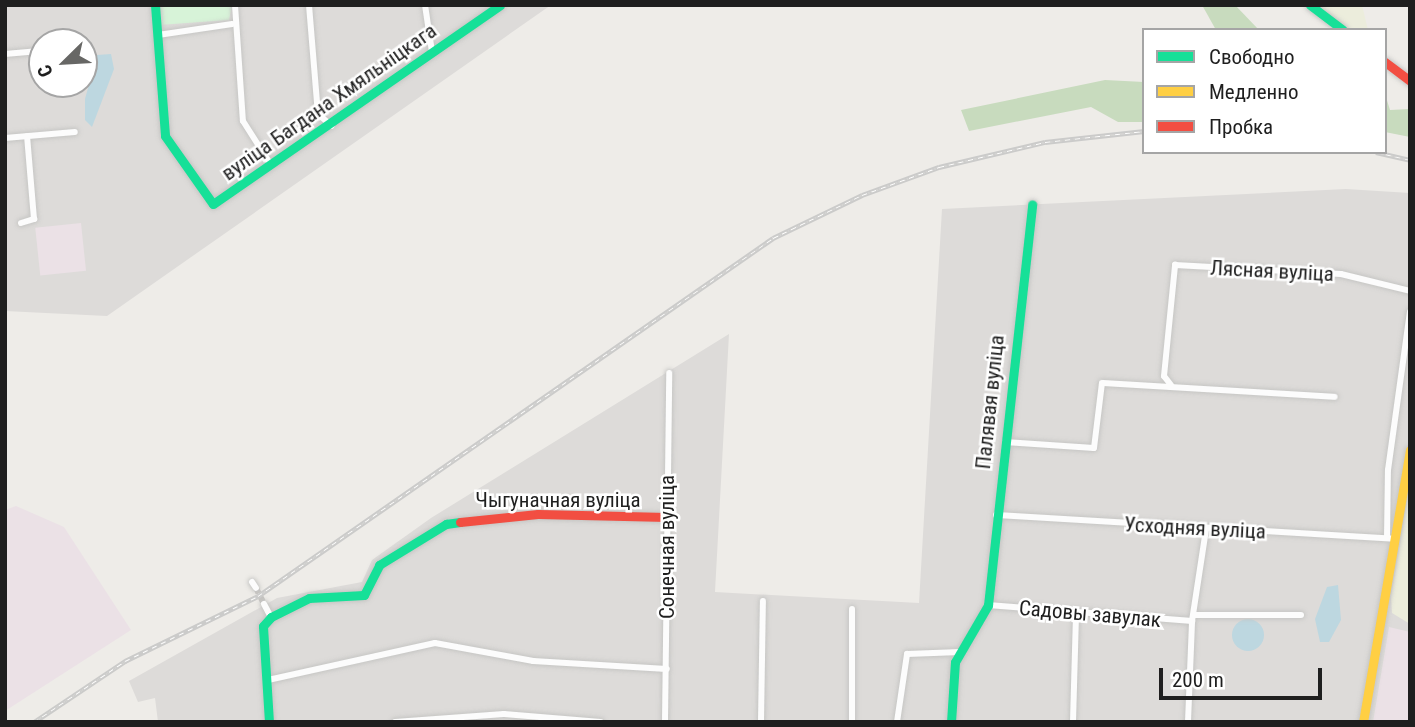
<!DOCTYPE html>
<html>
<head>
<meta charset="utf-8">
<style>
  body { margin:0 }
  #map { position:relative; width:1415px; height:727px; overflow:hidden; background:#eeece8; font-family:"Roboto Condensed",sans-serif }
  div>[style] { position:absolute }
  .residential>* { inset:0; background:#dddbd9 }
  .industrial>* { inset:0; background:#ebe1e6; transform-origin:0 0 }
  .farmland>* { inset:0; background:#eceddc }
  .forest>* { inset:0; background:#c8dbbe }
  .park>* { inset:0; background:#d7f3d8 }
  .water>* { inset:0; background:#bdd7e0 }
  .round { border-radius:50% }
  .street-tunnel>* { height:6px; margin-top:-3px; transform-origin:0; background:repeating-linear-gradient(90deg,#c5c3c0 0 6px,transparent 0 9px) }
  .roads { filter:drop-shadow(0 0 2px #c6c6c4) drop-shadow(0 0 2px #c6c6c4) }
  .street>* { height:6px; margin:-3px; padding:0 3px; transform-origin:3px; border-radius:3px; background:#fcfcfc }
  .fast>* { height:9px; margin:-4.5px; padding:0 4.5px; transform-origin:4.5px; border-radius:4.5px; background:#16e098 }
  .slow>* { height:9px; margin:-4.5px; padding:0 4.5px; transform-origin:4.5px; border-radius:4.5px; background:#ffcf43 }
  .jam>* { height:9px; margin:-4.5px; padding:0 4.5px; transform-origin:4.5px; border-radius:4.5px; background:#f24e42 }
  .rail>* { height:4.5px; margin-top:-2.25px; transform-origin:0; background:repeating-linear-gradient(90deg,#fff 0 5px,#cbcbca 0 10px); box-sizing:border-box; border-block:2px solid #cbcbca }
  span { translate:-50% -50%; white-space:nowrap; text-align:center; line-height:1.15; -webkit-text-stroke:5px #fff; paint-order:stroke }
  .street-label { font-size:21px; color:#1f1f1f }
  .frame { position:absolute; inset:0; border:7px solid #1f1f1f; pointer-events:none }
  .legend { position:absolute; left:1142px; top:28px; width:245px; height:126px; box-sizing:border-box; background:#fff; border:2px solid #a5a5a5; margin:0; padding:9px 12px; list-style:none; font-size:21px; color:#1f1f1f }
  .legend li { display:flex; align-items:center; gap:14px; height:35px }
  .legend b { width:35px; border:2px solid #a5a5a5 }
  .north { position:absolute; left:28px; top:28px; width:70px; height:70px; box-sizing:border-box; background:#fff; border:2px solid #a5a5a5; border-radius:50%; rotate:246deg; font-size:19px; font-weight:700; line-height:28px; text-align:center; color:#1f1f1f }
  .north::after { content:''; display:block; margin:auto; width:24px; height:32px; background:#676765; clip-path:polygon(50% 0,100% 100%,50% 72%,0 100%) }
  .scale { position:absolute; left:1159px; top:668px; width:163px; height:32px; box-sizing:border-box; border:4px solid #1f1f1f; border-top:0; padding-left:9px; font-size:21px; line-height:24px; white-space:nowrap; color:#1f1f1f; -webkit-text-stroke:5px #fff; paint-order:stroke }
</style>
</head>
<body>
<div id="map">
  <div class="residential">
    <i style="clip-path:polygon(evenodd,5px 5px,551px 5px,107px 316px,5px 311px,5px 5px,42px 42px,84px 42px,84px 84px,42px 84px,42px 42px)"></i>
    <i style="clip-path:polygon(1346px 189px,1410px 193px,1410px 722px,158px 722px,155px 698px,138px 702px,129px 681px,277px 598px,362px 582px,372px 560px,431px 518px,729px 334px,715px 592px,919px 603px,942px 209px)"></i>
  </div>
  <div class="industrial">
    <i style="left:81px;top:223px;width:48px;height:46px;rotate:84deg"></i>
    <i style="clip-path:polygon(16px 506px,64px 527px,131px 630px,5px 711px,5px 510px)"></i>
    <i style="clip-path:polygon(1389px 627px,1410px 632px,1410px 722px,1373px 722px)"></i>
  </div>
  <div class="farmland">
    <i style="clip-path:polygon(1317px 5px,1362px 5px,1368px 30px,1349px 30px)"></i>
    <i style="clip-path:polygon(1410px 485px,1410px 624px,1392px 613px,1391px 597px)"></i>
  </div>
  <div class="forest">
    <i style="clip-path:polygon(1202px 5px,1235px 5px,1259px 30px,1216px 30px)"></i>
    <i style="clip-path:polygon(1105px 80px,1144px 82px,1144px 122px,1118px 122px,1091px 107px,969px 131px,961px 110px)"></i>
    <i style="clip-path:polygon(1385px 94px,1390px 110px,1410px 109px,1410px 137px,1385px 132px)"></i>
  </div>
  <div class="park">
    <i style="clip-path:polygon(157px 5px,232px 5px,229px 20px,159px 25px)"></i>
  </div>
  <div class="water">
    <i style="clip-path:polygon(111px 54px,114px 69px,92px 127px,85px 120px,85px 99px,97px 55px)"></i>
    <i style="clip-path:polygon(1338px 585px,1341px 620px,1329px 642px,1320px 642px,1315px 619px,1327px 587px)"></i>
    <i class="round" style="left:1232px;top:619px;width:32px;height:32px"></i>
  </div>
  <div class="street-tunnel">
    <i style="left:256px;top:588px;width:18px;rotate:63deg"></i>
  </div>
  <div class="roads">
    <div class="street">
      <i style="left:235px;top:5px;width:116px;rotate:86.1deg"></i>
      <i style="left:243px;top:121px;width:52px;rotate:57.5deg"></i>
      <i style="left:309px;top:5px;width:109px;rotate:85.3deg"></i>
      <i style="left:318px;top:114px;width:18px;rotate:41deg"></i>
      <i style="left:425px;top:5px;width:48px;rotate:81.5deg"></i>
      <i style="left:158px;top:35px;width:75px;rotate:-8.5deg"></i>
      <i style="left:5px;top:54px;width:37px;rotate:-5deg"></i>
      <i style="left:5px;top:138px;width:70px;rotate:-4.9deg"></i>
      <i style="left:21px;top:223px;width:14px;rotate:-17deg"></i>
      <i style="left:34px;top:219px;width:83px;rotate:-94.8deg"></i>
      <i style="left:1171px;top:385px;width:11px;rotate:-128deg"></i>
      <i style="left:1164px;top:376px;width:112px;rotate:-84.3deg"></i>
      <i style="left:1175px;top:265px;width:166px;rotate:3.1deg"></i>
      <i style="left:1341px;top:274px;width:71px;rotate:13.8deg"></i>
      <i style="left:1005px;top:442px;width:89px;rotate:3.9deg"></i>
      <i style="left:1094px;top:448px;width:65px;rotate:-83deg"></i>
      <i style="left:1102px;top:383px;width:233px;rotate:3.4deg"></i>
      <i style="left:996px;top:515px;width:400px;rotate:3.4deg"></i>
      <i style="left:1387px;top:538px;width:68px;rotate:-89.2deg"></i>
      <i style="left:1388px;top:470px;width:160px;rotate:-82.1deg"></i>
      <i style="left:252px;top:582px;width:7px;rotate:56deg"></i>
      <i style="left:264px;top:604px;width:15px;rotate:62deg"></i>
      <i style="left:988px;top:605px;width:205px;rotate:4.5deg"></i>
      <i style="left:852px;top:609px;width:113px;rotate:90deg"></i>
      <i style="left:1194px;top:615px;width:107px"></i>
      <i style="left:268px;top:680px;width:171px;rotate:-12.5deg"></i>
      <i style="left:435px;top:643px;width:100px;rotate:10.4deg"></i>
      <i style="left:533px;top:661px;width:134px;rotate:3.4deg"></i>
      <i style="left:395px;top:722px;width:109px;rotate:-4.2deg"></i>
      <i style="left:504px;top:714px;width:97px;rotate:4.7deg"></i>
      <i style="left:665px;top:722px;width:349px;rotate:-89.3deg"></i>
      <i style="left:761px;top:722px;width:121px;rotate:-89.1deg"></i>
      <i style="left:897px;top:722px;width:69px;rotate:-81.6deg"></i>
      <i style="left:907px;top:654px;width:53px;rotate:-2.2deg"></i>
      <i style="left:1073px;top:722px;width:109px;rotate:-88.4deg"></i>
      <i style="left:1188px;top:722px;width:101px;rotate:-87.7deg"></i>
      <i style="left:1192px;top:621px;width:93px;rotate:-81.3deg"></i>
    </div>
    <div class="fast">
      <i style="left:155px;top:5px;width:131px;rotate:85.6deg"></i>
      <i style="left:165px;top:136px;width:83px;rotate:54.8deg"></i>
      <i style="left:213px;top:204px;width:349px;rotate:-34.7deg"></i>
      <i style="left:1310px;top:5px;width:41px;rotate:37.1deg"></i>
      <i style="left:269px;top:722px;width:96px;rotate:-93.6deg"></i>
      <i style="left:263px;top:626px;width:12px;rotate:-48deg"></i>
      <i style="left:271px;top:617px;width:42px;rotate:-26.6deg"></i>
      <i style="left:309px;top:598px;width:55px;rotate:-3.1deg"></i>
      <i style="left:364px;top:595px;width:34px;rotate:-63deg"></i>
      <i style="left:379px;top:565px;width:79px;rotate:-31.5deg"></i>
      <i style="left:446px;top:524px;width:14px;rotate:-8deg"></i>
      <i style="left:951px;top:722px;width:60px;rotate:-86.2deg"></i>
      <i style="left:955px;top:662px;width:66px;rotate:-59.9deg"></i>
      <i style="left:988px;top:605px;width:403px;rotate:-83.7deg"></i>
    </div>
    <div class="slow">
      <i style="left:1363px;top:722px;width:276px;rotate:-80.2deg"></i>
    </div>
    <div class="jam">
      <i style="left:1385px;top:62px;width:31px;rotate:37deg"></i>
      <i style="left:460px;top:522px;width:78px;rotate:-5.9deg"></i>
      <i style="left:538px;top:514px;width:129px;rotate:1.3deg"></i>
    </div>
  </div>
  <div class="rail">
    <i style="left:1376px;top:152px;width:35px;rotate:13deg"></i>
    <i style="left:34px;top:722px;width:110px;rotate:-33.8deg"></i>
    <i style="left:125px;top:661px;width:148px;rotate:-26deg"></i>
    <i style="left:258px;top:596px;width:627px;rotate:-34.8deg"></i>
    <i style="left:773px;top:238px;width:99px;rotate:-25.8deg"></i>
    <i style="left:862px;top:195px;width:82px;rotate:-20deg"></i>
    <i style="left:939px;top:167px;width:109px;rotate:-13.3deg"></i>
    <i style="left:1045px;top:142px;width:100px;rotate:-6.3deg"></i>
  </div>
  <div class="street-label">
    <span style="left:329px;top:102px;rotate:-35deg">вуліца Багдана Хмяльніцкага</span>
    <span style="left:1272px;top:271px;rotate:3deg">Лясная вуліца</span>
    <span style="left:990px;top:402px;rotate:-84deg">Палявая вуліца</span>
    <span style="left:558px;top:500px">Чыгуначная вуліца</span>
    <span style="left:1195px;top:528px;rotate:3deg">Усходняя вуліца</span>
    <span style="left:667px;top:547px;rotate:-90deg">Сонечная вуліца</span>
    <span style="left:1090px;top:614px;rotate:5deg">Садовы завулак</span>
  </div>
  <div class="frame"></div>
  <ul class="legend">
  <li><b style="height:9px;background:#16e098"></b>Свободно</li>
  <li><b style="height:9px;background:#ffcf43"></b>Медленно</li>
  <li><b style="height:9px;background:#f24e42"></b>Пробка</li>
  </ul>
  <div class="north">С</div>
  <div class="scale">200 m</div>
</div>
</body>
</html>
